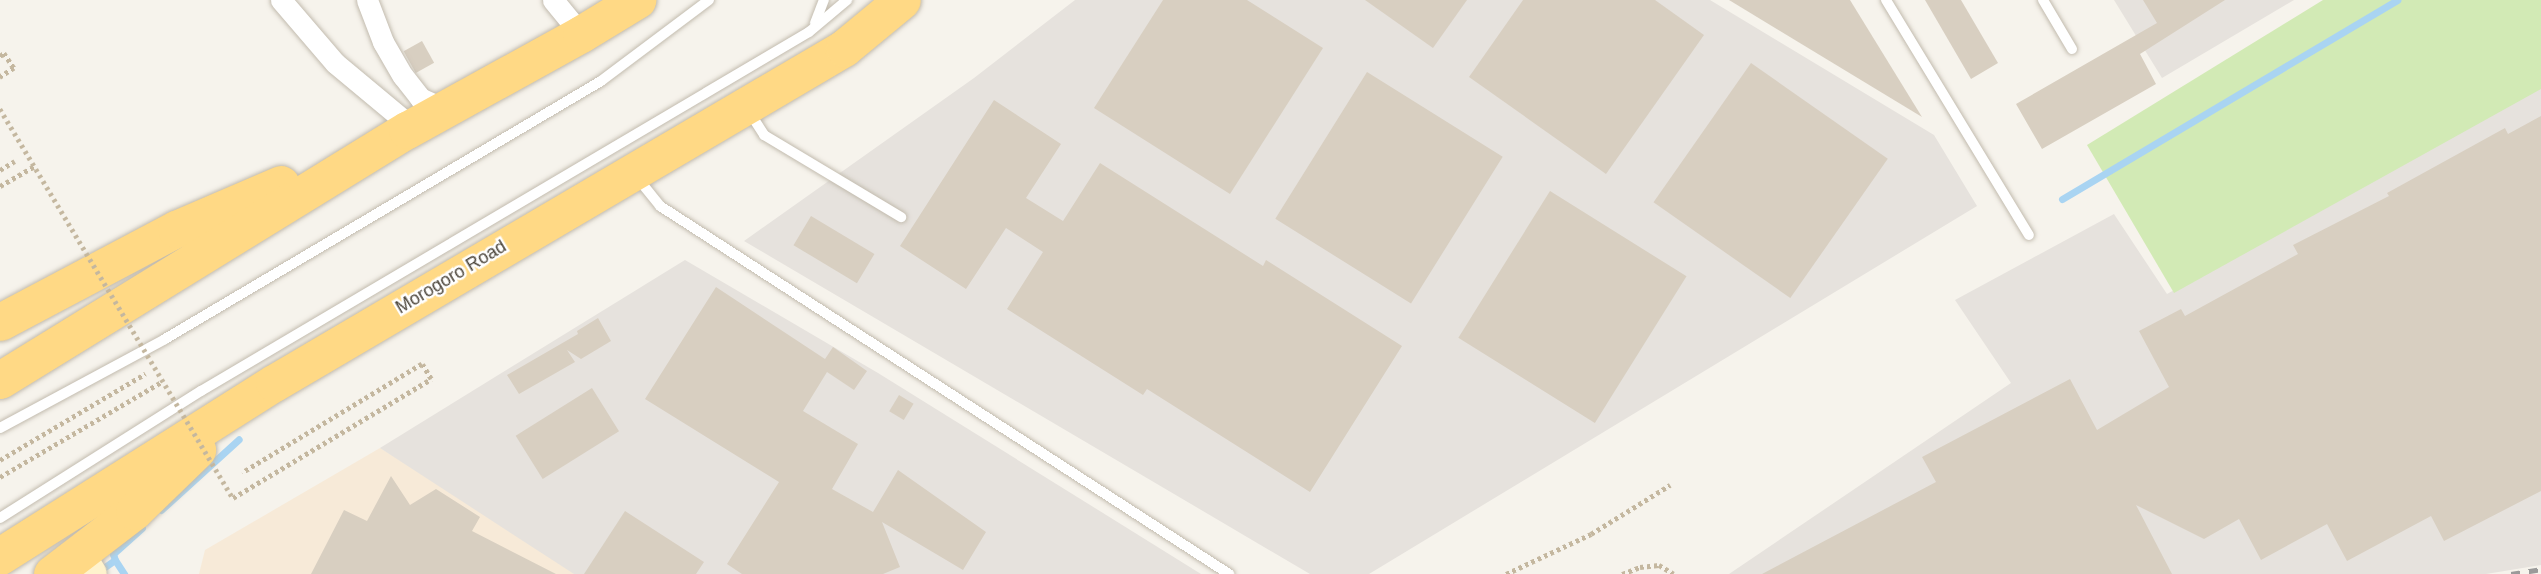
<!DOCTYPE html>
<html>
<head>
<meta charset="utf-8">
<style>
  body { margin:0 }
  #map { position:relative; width:2541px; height:574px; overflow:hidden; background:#f6f3ec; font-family:Arial,sans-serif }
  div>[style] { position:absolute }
  .commercial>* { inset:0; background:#f7ead8 }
  .industrial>* { inset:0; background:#e6e2dd }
  .green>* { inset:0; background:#d2eab5 }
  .stream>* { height:7px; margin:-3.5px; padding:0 3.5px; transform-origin:3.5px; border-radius:3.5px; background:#a9d4f2 }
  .building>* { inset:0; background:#d8cfc1; transform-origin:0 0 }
  .path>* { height:4.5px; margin-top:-2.25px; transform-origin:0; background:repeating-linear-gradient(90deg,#c4b79f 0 3.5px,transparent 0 7px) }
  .roads { filter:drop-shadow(0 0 2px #c2bbae) drop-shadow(0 0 2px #c2bbae) }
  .service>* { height:10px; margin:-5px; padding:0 5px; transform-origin:5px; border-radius:5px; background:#fff }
  .minor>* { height:21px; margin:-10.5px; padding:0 10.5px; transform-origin:10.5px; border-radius:10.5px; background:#fff }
  .secondary>* { height:32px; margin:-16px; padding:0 16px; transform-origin:16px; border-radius:16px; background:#fff3cd }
  .trunk>* { height:37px; margin:-18.5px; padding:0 18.5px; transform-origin:18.5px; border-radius:18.5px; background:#ffd985 }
  .rail>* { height:5px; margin-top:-2.5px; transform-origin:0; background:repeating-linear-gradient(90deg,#9a9a9a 0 9px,transparent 0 18px) }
  .path-bridge>* { height:4.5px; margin-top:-2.25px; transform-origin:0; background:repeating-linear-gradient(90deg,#c4b79f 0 3.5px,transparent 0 7px) }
  span { translate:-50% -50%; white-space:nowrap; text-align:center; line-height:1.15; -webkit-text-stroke:5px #fff; paint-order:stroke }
  .street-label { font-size:18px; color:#4b4439 }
</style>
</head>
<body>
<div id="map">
  <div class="commercial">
    <i style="clip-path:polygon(380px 448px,463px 498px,577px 574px,199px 574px,205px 550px)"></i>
  </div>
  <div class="industrial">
    <i style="clip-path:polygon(1075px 0,1710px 0,1934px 135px,1977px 206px,1369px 574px,1310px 574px,744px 241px,974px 78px)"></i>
    <i style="clip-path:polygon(2114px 0,2294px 0,2162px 78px)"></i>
    <i style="clip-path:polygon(2541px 88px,2541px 565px,2486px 574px,1729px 574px,2011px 383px,1955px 300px,2114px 214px,2167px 294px)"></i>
    <i style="clip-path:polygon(685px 260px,878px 373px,1201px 574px,574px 574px,380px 448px)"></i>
  </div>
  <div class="green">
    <i style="clip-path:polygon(2323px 0,2541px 0,2541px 89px,2174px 293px,2087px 145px)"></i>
  </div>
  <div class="stream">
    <i style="left:2062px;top:199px;width:390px;rotate:-30.7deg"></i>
    <i style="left:161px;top:510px;width:105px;rotate:-42.3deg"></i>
    <i style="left:115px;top:560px;width:17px;rotate:57deg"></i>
    <i style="left:99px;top:571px;width:19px;rotate:-35deg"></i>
    <i style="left:115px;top:560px;width:6px;rotate:-108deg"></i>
    <i style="left:113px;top:554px;width:39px;rotate:-42deg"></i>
  </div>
  <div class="building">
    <i style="clip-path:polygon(1163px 0,1247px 0,1323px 48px,1230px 194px,1094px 108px)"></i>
    <i style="clip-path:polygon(1365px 0,1467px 0,1433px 48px)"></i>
    <i style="clip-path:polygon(1523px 0,1655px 0,1704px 35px,1606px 174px,1469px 77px)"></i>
    <i style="clip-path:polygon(1729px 0,1850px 0,1922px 117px)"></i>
    <i style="clip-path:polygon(1925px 0,1961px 0,1998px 63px,1971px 79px)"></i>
    <i style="clip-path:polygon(2143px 0,2225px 0,2140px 54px,2156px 84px,2042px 149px,2016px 104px,2157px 23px)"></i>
    <i style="left:422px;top:41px;width:25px;height:21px;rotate:61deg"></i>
    <i style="left:1751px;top:63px;width:167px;height:170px;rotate:35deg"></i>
    <i style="left:1367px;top:72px;width:160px;height:173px;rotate:32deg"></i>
    <i style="clip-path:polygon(994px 100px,1061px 144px,1026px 198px,1063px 221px,1100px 163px,1263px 266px,1266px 260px,1402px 346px,1310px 492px,1147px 389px,1143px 395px,1007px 309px,1043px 252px,1006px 228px,966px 289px,900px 246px)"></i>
    <i style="clip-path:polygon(2541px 116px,2541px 491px,2444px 541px,2431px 516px,2347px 561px,2327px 524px,2261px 560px,2239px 519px,2204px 539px,2136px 505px,2172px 574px,1762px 574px,1936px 482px,1922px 457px,2070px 379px,2097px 430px,2169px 387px,2139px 331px,2181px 309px,2185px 316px,2298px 254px,2293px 245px,2389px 196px,2387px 193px,2505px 128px,2508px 134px)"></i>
    <i style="left:1550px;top:191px;width:161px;height:173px;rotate:32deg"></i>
    <i style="left:811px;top:216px;width:74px;height:34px;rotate:31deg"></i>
    <i style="clip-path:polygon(716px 287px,825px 359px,833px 347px,867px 371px,854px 390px,827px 372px,803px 411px,858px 444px,832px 489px,873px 512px,898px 470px,986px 532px,963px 570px,882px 522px,900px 567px,883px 574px,742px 574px,727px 564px,779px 482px,645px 399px)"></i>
    <i style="clip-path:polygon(598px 318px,611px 341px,581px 359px,567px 350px,575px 362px,519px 394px,507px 375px,578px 334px,577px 331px)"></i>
    <i style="left:592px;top:388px;width:51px;height:90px;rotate:58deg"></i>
    <i style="left:899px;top:395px;width:17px;height:19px;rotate:31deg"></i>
    <i style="clip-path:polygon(391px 476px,410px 505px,436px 489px,480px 517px,472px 531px,556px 574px,311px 574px,344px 510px,367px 521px)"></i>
    <i style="clip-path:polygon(625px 511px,704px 562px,696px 574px,584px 574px)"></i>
  </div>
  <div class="path">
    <i style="left:0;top:56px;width:5px;rotate:-37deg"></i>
    <i style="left:4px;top:53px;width:18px;rotate:56deg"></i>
    <i style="left:14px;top:68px;width:17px;rotate:147deg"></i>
    <i style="left:0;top:170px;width:17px;rotate:-31deg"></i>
    <i style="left:0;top:186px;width:39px;rotate:-30deg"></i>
    <i style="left:0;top:460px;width:169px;rotate:-30.7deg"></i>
    <i style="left:0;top:477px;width:189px;rotate:-30.5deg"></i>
    <i style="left:1506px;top:574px;width:94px;rotate:-25.2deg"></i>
    <i style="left:1591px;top:534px;width:93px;rotate:-31.8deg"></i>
    <i style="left:1622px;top:574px;width:19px;rotate:-21deg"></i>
    <i style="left:1640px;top:567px;width:19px;rotate:-6deg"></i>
    <i style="left:1659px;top:565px;width:17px;rotate:31deg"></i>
  </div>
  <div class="roads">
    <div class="service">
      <i style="left:1886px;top:0;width:275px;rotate:58.7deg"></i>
      <i style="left:2043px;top:0;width:57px;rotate:59.4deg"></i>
      <i style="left:815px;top:23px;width:25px;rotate:-69deg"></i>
      <i style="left:748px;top:110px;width:30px;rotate:57deg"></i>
      <i style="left:764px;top:135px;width:160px;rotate:30.9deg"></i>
      <i style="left:635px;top:175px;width:40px;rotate:51deg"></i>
      <i style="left:660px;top:206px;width:678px;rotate:32.89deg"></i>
      <i style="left:0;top:428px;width:187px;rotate:-28.3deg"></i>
      <i style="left:165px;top:339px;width:507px;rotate:-30.61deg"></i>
      <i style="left:601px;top:81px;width:135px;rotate:-36.9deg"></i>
      <i style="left:0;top:518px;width:238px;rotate:-32.3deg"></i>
      <i style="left:201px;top:391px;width:706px;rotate:-30.56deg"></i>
      <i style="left:809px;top:32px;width:50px;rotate:-40.1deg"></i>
    </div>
    <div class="minor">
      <i style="left:281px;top:0;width:83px;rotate:49.4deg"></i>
      <i style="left:335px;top:63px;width:102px;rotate:39.8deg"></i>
      <i style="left:367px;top:0;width:45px;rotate:69.1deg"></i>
      <i style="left:383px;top:42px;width:39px;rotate:60deg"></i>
      <i style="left:403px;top:76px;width:28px;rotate:52deg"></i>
      <i style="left:420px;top:98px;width:30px;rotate:24deg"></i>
      <i style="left:553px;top:0;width:44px;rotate:50.5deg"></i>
    </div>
    <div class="secondary">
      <i style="left:79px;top:555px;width:22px;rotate:58deg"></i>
    </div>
    <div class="trunk">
      <i style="left:0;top:322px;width:199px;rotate:-27.9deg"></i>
      <i style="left:176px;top:229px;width:114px;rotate:-23.2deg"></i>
      <i style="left:0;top:380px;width:478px;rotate:-31.6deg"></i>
      <i style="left:407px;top:130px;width:199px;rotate:-28.9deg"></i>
      <i style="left:581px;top:34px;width:66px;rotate:-31.3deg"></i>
      <i style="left:0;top:556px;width:324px;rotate:-32.3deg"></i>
      <i style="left:274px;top:383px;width:661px;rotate:-30.44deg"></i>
      <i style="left:844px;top:48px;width:75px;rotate:-39.6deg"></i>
      <i style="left:52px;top:574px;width:103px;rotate:-37.5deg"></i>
      <i style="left:134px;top:511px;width:88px;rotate:-44.1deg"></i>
    </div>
  </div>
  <div class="rail">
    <i style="left:2511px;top:574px;width:30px;rotate:-9deg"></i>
  </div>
  <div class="path-bridge">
    <i style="left:0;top:109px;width:453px;rotate:59.1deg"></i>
    <i style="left:233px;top:498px;width:231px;rotate:-31deg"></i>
    <i style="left:431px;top:379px;width:17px;rotate:-121deg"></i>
    <i style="left:422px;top:364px;width:210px;rotate:148.8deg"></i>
  </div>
  <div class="street-label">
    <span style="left:451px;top:277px;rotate:-31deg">Morogoro Road</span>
  </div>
</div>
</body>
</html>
